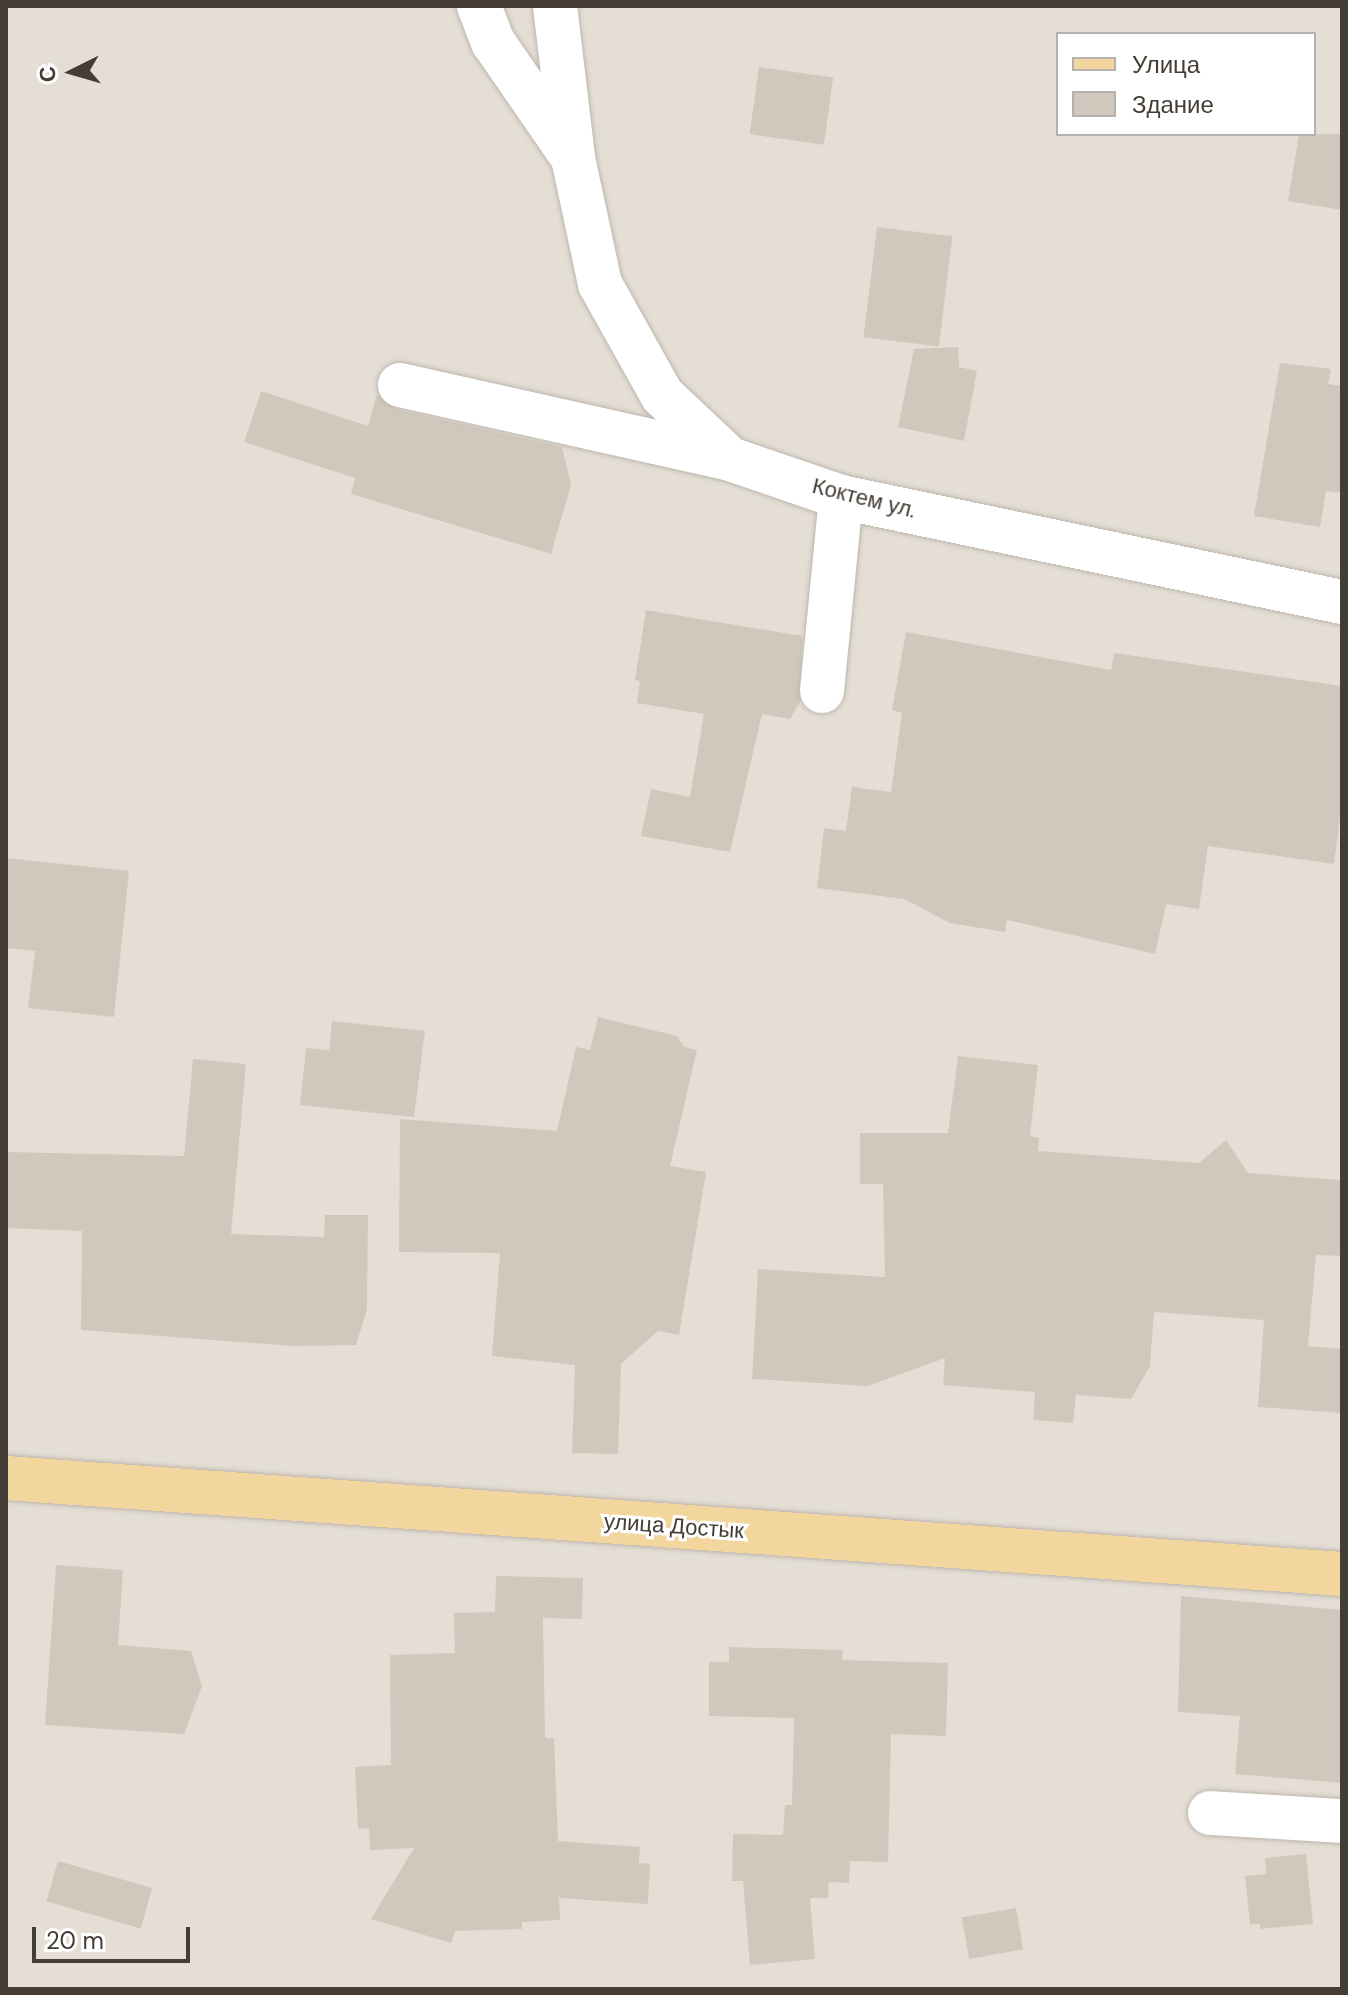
<!DOCTYPE html>
<html>
<head>
<meta charset="utf-8">
<style>
  body { margin:0 }
  #map { position:relative; width:1348px; height:1995px; overflow:hidden; background:#f1ede6; font-family:"DM Sans",sans-serif }
  div>[style] { position:absolute }
  .residential>* { inset:0; background:#e4ded5 }
  .building>* { inset:0; background:#d1c8bd; transform-origin:0 0 }
  .roads { filter:drop-shadow(0 0 2px #beb7ad) drop-shadow(0 0 2px #beb7ad) }
  .minor>* { height:44px; margin:-22px; padding:0 22px; transform-origin:22px; border-radius:22px; background:#fff }
  .major>* { height:44px; margin:-22px; padding:0 22px; transform-origin:22px; border-radius:22px; background:#f3d69d }
  span { translate:-50% -50%; white-space:nowrap; text-align:center; line-height:1.15; -webkit-text-stroke:6px #fff; paint-order:stroke }
  .street-label { font-size:22px; color:#433d36 }
  .frame { position:absolute; inset:0; border:8px solid #433d36; pointer-events:none }
  .legend { position:absolute; left:1056px; top:32px; width:260px; height:104px; box-sizing:border-box; background:#fff; border:2px solid #b4b1af; margin:0; padding:10px 14px; list-style:none; font-size:24px; color:#433d36 }
  .legend li { display:flex; align-items:center; gap:16px; height:40px }
  .legend b { width:40px; border:2px solid #b4b1af }
  .north { position:absolute; left:32px; top:32px; width:80px; height:80px; -webkit-text-stroke:6px #fff; paint-order:stroke; rotate:265deg; font-size:22px; font-weight:700; line-height:32px; text-align:center; color:#433d36 }
  .north::after { content:''; display:block; margin:auto; width:28px; height:36px; background:#433d36; clip-path:polygon(50% 0,100% 100%,50% 72%,0 100%) }
  .scale { position:absolute; left:32px; top:1927px; width:158px; height:36px; box-sizing:border-box; border:4px solid #433d36; border-top:0; padding-left:10px; font-size:24px; line-height:28px; white-space:nowrap; color:#433d36; -webkit-text-stroke:6px #fff; paint-order:stroke }
</style>
</head>
<body>
<div id="map">
  <div class="residential">
    <i style="clip-path:polygon(evenodd,6px 6px,1342px 6px,1342px 1989px,6px 1989px,6px 6px,1058px 34px,1314px 34px,1314px 134px,1058px 134px,1058px 34px)"></i>
  </div>
  <div class="building">
    <i style="left:759px;top:67px;width:75px;height:68px;rotate:8deg"></i>
    <i style="clip-path:polygon(1299px 134px,1342px 134px,1342px 210px,1288px 201px)"></i>
    <i style="left:877px;top:227px;width:76px;height:111px;rotate:7deg"></i>
    <i style="clip-path:polygon(958px 347px,959px 367px,977px 371px,964px 441px,898px 427px,914px 349px)"></i>
    <i style="clip-path:polygon(1280px 363px,1331px 369px,1328px 384px,1342px 386px,1342px 493px,1326px 491px,1320px 527px,1254px 516px)"></i>
    <i style="clip-path:polygon(261px 391px,368px 426px,377px 394px,395px 409px,562px 447px,571px 485px,551px 554px,351px 494px,355px 478px,244px 442px)"></i>
    <i style="clip-path:polygon(646px 610px,802px 636px,800px 702px,790px 719px,762px 714px,730px 852px,641px 836px,651px 789px,690px 797px,704px 714px,637px 703px,640px 681px,635px 680px)"></i>
    <i style="clip-path:polygon(906px 632px,1111px 670px,1114px 653px,1342px 686px,1342px 802px,1334px 864px,1208px 846px,1199px 909px,1166px 904px,1155px 954px,1007px 920px,1005px 932px,950px 923px,904px 899px,817px 888px,824px 828px,846px 831px,852px 787px,891px 792px,902px 713px,892px 710px)"></i>
    <i style="clip-path:polygon(6px 858px,129px 871px,114px 1017px,28px 1008px,35px 951px,6px 948px)"></i>
    <i style="clip-path:polygon(598px 1017px,677px 1036px,684px 1047px,697px 1050px,670px 1166px,706px 1172px,679px 1335px,658px 1331px,621px 1364px,618px 1454px,572px 1453px,575px 1365px,492px 1356px,500px 1253px,399px 1252px,400px 1119px,557px 1131px,576px 1047px,590px 1050px)"></i>
    <i style="clip-path:polygon(332px 1021px,425px 1031px,414px 1117px,300px 1105px,306px 1048px,329px 1050px)"></i>
    <i style="clip-path:polygon(958px 1056px,1038px 1065px,1030px 1136px,1039px 1138px,1038px 1151px,1199px 1163px,1226px 1140px,1248px 1173px,1342px 1180px,1342px 1256px,1316px 1255px,1308px 1346px,1342px 1349px,1342px 1413px,1258px 1407px,1264px 1320px,1154px 1312px,1150px 1366px,1131px 1399px,1076px 1395px,1073px 1423px,1033px 1420px,1035px 1392px,943px 1385px,945px 1358px,868px 1386px,752px 1379px,758px 1269px,885px 1277px,883px 1184px,860px 1184px,860px 1133px,948px 1133px)"></i>
    <i style="clip-path:polygon(193px 1059px,246px 1064px,231px 1234px,324px 1237px,325px 1215px,368px 1215px,367px 1309px,356px 1345px,293px 1346px,81px 1330px,82px 1231px,6px 1228px,6px 1152px,184px 1156px)"></i>
    <i style="clip-path:polygon(56px 1565px,123px 1570px,118px 1645px,191px 1651px,202px 1686px,184px 1734px,45px 1725px)"></i>
    <i style="clip-path:polygon(496px 1576px,583px 1578px,582px 1619px,543px 1618px,545px 1738px,554px 1738px,558px 1841px,640px 1847px,639px 1863px,650px 1864px,648px 1904px,559px 1898px,560px 1920px,522px 1922px,522px 1929px,455px 1931px,451px 1943px,371px 1919px,414px 1848px,370px 1850px,369px 1828px,358px 1829px,355px 1767px,391px 1765px,390px 1655px,455px 1653px,454px 1613px,495px 1612px)"></i>
    <i style="clip-path:polygon(1181px 1596px,1342px 1610px,1342px 1783px,1235px 1774px,1240px 1716px,1178px 1712px)"></i>
    <i style="clip-path:polygon(729px 1647px,843px 1650px,842px 1660px,948px 1663px,946px 1736px,891px 1734px,888px 1862px,850px 1861px,849px 1883px,829px 1882px,828px 1898px,810px 1898px,815px 1959px,750px 1965px,743px 1881px,732px 1881px,733px 1834px,783px 1835px,785px 1805px,792px 1805px,794px 1718px,709px 1716px,709px 1662px,729px 1662px)"></i>
    <i style="clip-path:polygon(1306px 1854px,1313px 1924px,1260px 1929px,1260px 1924px,1250px 1924px,1245px 1876px,1266px 1874px,1265px 1858px)"></i>
    <i style="left:58px;top:1861px;width:98px;height:42px;rotate:16deg"></i>
    <i style="left:1016px;top:1908px;width:42px;height:55px;rotate:80deg"></i>
  </div>
  <div class="roads">
    <div class="minor">
      <i style="left:479px;top:6px;width:39px;rotate:69deg"></i>
      <i style="left:493px;top:42px;width:141px;rotate:55.4deg"></i>
      <i style="left:555px;top:6px;width:153px;rotate:83.2deg"></i>
      <i style="left:573px;top:158px;width:129px;rotate:77.9deg"></i>
      <i style="left:600px;top:284px;width:127px;rotate:60.8deg"></i>
      <i style="left:662px;top:395px;width:93px;rotate:43.3deg"></i>
      <i style="left:730px;top:459px;width:117px;rotate:18.9deg"></i>
      <i style="left:841px;top:497px;width:512px;rotate:11.84deg"></i>
      <i style="left:400px;top:385px;width:338px;rotate:12.6deg"></i>
      <i style="left:822px;top:691px;width:195px;rotate:-84.4deg"></i>
      <i style="left:1210px;top:1813px;width:132px;rotate:3.5deg"></i>
    </div>
    <div class="major">
      <i style="left:6px;top:1478px;width:1339px;rotate:4.11deg"></i>
    </div>
  </div>
  <div class="street-label">
    <span style="left:864px;top:498px;rotate:14deg">Коктем ул.</span>
    <span style="left:674px;top:1526px;rotate:4deg">улица Достык</span>
  </div>
  <div class="frame"></div>
  <ul class="legend">
  <li><b style="height:10px;background:#f3d69d"></b>Улица</li>
  <li><b style="height:22px;background:#d1c8bd"></b>Здание</li>
  </ul>
  <div class="north">С</div>
  <div class="scale">20 m</div>
</div>
</body>
</html>
